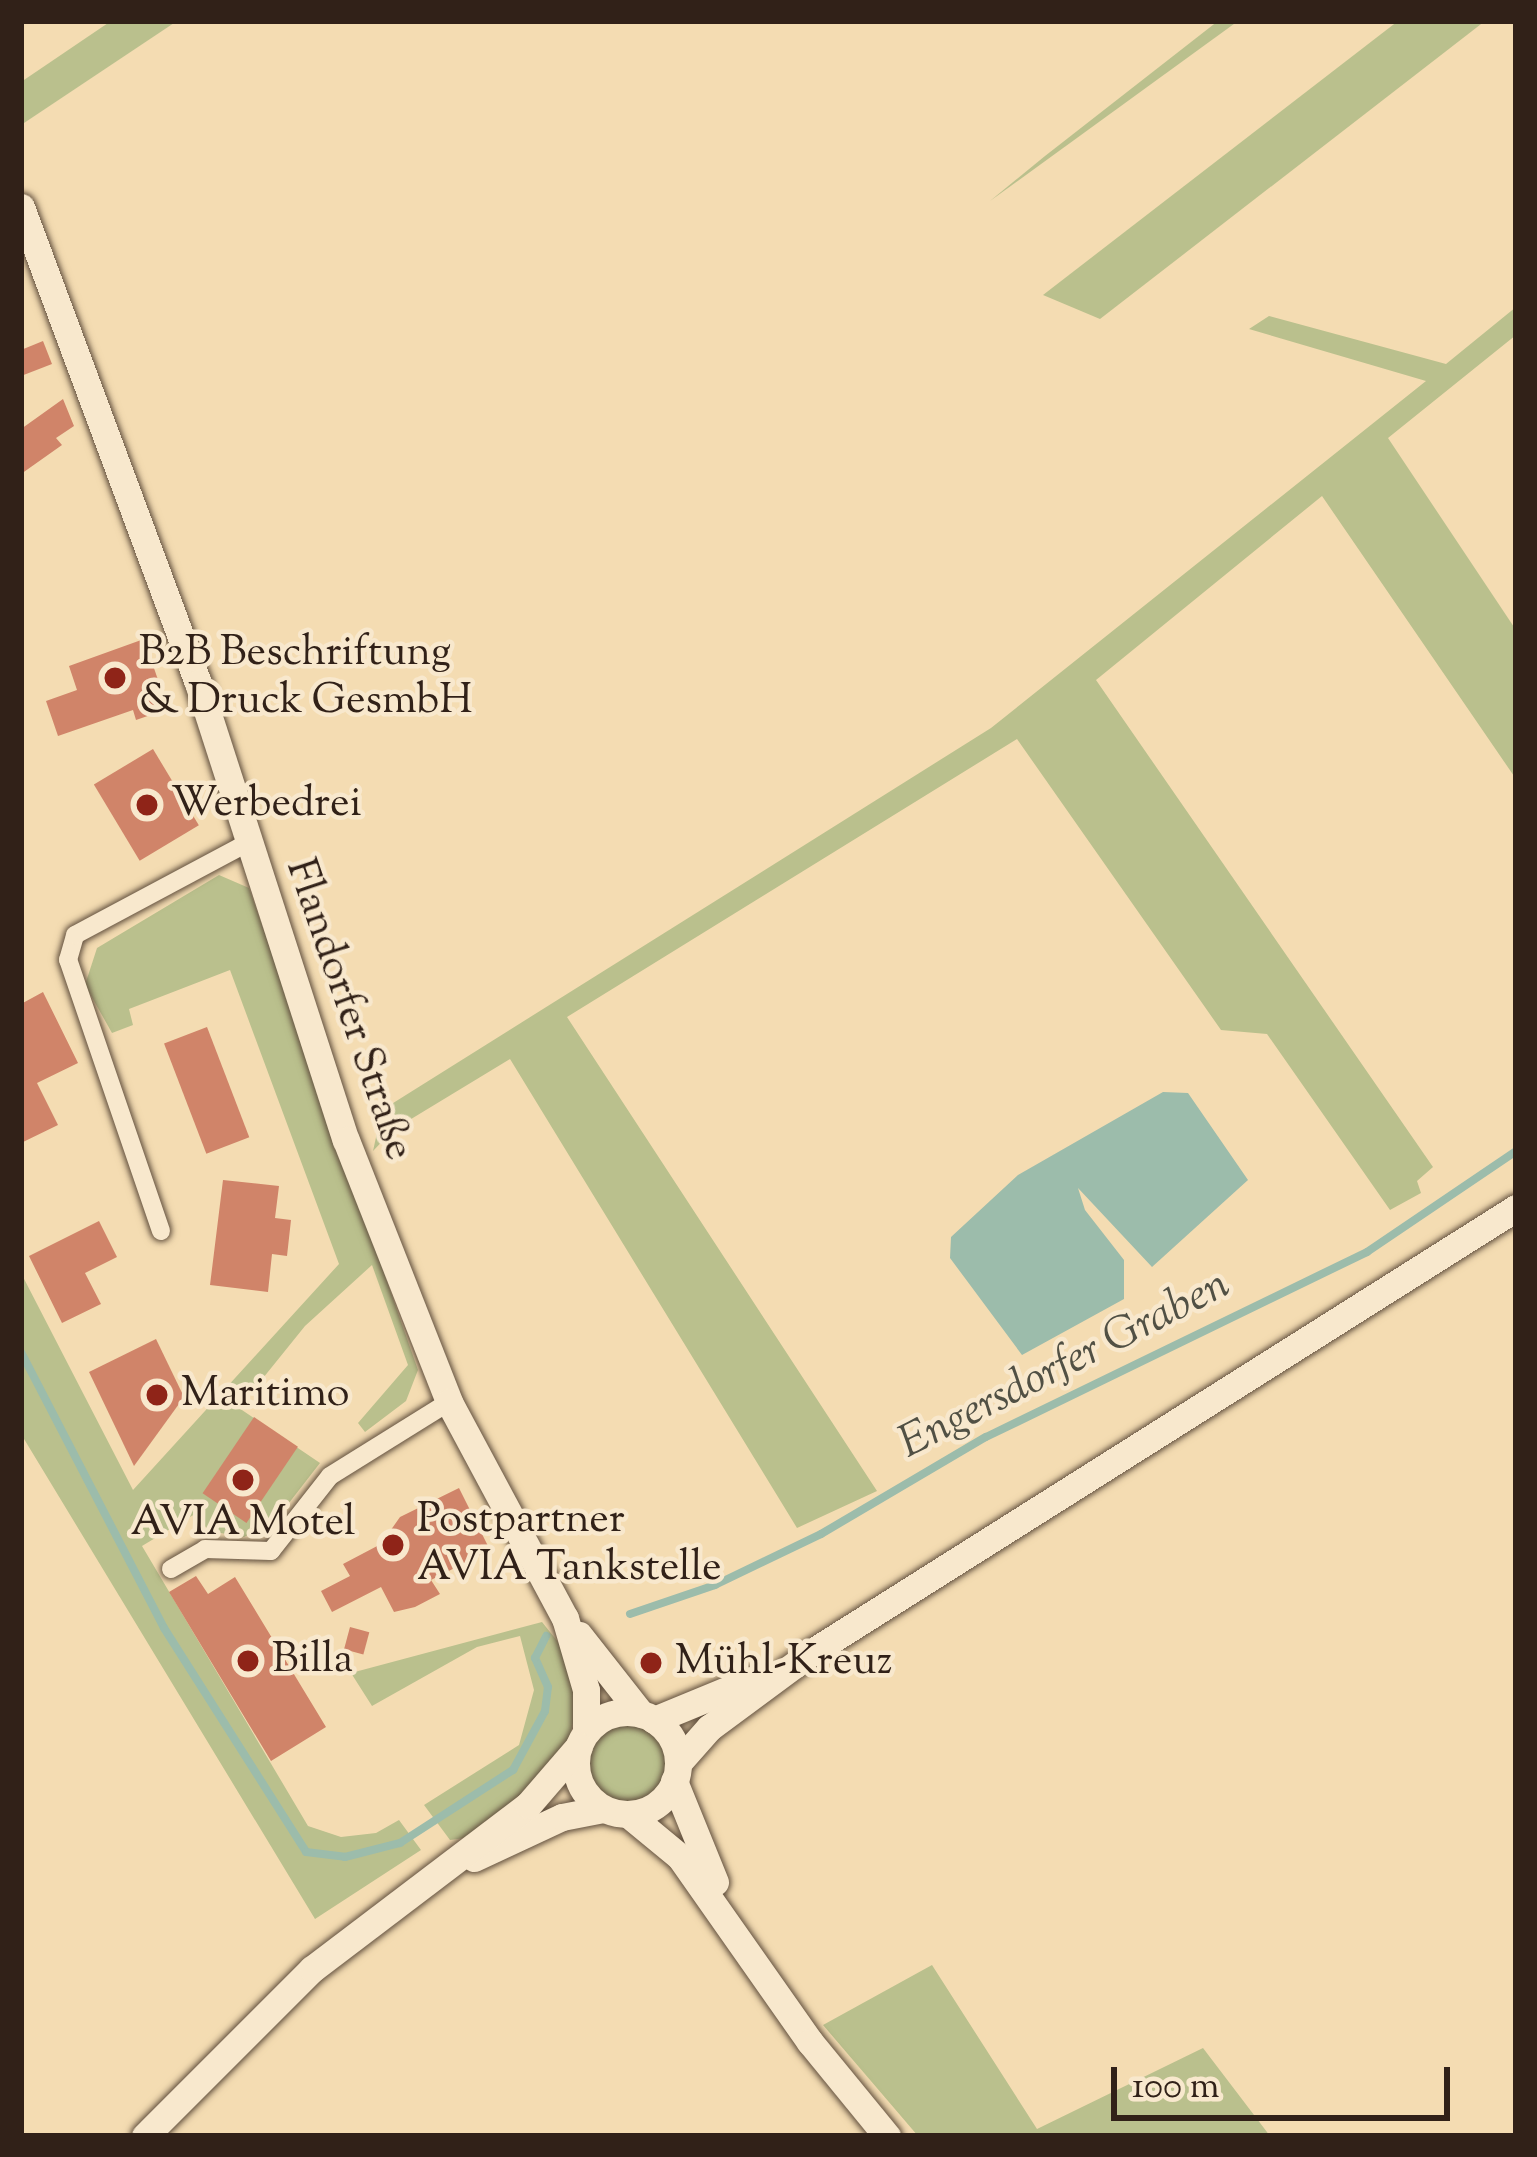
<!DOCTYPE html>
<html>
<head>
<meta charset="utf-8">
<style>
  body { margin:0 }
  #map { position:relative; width:1537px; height:2157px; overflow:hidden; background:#f4dcb2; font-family:"Sorts Mill Goudy",serif }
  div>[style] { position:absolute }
  .green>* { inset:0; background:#bac08d }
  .round { border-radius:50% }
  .water>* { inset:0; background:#9cbcab }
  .stream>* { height:8px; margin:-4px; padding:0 4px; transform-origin:4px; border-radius:4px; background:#9cbcab }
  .building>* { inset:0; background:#d08469; transform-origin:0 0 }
  .roads { filter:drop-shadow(0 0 3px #62503e) drop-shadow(0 0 3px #62503e) }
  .street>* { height:18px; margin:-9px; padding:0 9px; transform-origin:9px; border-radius:9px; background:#f8e8cd }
  .secondary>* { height:27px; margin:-13.5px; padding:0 13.5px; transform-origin:13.5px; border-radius:13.5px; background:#f8e8cd }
  .secondary>.ring { margin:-13.5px; padding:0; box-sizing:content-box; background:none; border:27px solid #f8e8cd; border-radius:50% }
  .dots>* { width:33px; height:33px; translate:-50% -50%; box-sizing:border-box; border:6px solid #f8e8cd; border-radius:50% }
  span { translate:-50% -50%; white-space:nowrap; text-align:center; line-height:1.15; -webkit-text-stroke:9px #f8e8cd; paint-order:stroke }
  .poi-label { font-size:42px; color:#312118 }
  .left { translate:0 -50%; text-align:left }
  .street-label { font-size:42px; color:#312118 }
  .water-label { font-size:45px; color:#515044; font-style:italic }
  .frame { position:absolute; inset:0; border:24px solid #312118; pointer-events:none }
  .scale { position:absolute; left:1111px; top:2067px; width:339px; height:54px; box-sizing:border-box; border:6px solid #312118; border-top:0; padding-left:15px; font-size:36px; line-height:42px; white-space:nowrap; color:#312118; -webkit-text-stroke:9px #f8e8cd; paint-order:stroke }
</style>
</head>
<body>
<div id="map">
  <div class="green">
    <i style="clip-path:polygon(111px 21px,177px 21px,21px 125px,21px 82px)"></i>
    <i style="clip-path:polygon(1218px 21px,1238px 21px,990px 201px,1045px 156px)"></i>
    <i style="clip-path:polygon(1398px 21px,1485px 21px,1100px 319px,1043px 295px)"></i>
    <i style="clip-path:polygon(1516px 307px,1516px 335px,1388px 438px,1516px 630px,1516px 779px,1322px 496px,1096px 680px,1433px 1167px,1417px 1181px,1421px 1193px,1390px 1210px,1267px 1034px,1221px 1030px,1017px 739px,567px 1017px,877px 1491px,797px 1528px,510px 1059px,393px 1130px,373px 1151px,382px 1110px,991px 728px,1426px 381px,1249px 329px,1269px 316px,1446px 364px)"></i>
    <i style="clip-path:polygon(219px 875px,249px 888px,418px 1370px,406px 1401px,365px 1432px,358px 1423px,408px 1365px,372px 1265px,305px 1326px,239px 1408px,320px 1463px,275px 1521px,244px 1537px,209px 1531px,195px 1514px,142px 1546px,308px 1826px,341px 1837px,376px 1833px,399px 1820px,421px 1850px,315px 1919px,21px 1434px,21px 1273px,133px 1490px,339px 1264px,230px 970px,129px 1009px,133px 1025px,112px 1033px,85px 985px,97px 948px)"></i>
    <i style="clip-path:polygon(542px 1622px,566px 1652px,579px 1698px,568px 1743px,551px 1771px,465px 1838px,450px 1840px,424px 1805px,519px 1745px,534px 1690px,520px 1636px,477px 1647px,372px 1706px,351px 1673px)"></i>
    <i class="round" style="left:588px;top:1724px;width:78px;height:78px"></i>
    <i style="clip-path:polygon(932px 1965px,1037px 2129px,1203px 2048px,1270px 2136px,918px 2136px,823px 2025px)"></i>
  </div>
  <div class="water">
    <i style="clip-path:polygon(1163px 1092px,1188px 1093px,1248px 1180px,1152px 1267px,1078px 1188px,1085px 1210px,1124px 1260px,1124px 1299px,1022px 1355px,950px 1258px,951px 1237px,1018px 1175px)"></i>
  </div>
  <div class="stream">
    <i style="left:21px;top:1352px;width:311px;rotate:62.6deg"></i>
    <i style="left:164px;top:1628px;width:265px;rotate:57.6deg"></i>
    <i style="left:306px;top:1852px;width:39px;rotate:7deg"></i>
    <i style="left:345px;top:1857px;width:57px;rotate:-14.3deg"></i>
    <i style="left:400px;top:1843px;width:135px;rotate:-32.9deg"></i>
    <i style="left:513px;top:1770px;width:67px;rotate:-61.5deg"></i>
    <i style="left:545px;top:1711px;width:24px;rotate:-83deg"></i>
    <i style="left:548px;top:1687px;width:32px;rotate:-114deg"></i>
    <i style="left:535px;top:1658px;width:25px;rotate:-63deg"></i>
    <i style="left:630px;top:1614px;width:90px;rotate:-18.8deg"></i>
    <i style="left:715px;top:1585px;width:118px;rotate:-25.7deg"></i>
    <i style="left:821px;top:1534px;width:191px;rotate:-30.5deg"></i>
    <i style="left:986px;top:1437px;width:424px;rotate:-25.9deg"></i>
    <i style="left:1367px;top:1252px;width:180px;rotate:-34.1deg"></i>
  </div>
  <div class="building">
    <i style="clip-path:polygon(43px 341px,52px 364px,21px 376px,21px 350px)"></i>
    <i style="clip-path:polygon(63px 399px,74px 426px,56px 438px,62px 445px,21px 474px,21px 429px)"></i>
    <i style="clip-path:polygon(144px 639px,168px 709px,136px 720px,133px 710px,58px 736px,46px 701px,77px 690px,69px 666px)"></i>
    <i style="left:153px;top:749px;width:89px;height:69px;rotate:59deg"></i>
    <i style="clip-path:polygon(43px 992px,78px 1063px,37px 1083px,58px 1125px,21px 1143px,21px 1004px)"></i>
    <i style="left:207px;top:1027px;width:118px;height:46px;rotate:69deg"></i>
    <i style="clip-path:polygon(223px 1180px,279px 1186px,275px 1218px,291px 1220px,287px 1256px,272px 1254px,268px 1292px,210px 1285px)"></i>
    <i style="clip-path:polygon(99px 1221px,117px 1257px,85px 1273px,101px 1304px,62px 1323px,29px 1256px)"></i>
    <i style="clip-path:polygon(156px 1339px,184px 1397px,134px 1466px,89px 1372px)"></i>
    <i style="left:254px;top:1417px;width:53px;height:92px;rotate:34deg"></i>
    <i style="clip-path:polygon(459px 1488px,490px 1550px,431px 1580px,440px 1594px,415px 1607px,394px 1612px,381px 1587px,332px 1612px,321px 1591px,350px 1576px,343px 1564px,381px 1544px,400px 1517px)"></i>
    <i style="clip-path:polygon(196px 1576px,208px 1594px,235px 1577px,326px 1727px,271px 1761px,169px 1592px)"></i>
    <i style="left:350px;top:1627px;width:20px;height:23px;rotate:15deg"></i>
  </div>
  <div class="roads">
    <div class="street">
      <i style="left:161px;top:1231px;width:287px;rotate:-108.9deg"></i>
      <i style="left:68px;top:960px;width:26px;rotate:-74deg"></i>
      <i style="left:75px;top:935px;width:195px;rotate:-28.1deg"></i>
      <i style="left:171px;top:1569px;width:39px;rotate:-30deg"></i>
      <i style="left:205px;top:1549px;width:66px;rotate:1.7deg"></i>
      <i style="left:271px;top:1551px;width:95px;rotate:-51.8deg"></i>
      <i style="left:330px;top:1476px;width:140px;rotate:-31.9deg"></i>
    </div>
    <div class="secondary">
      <i style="left:21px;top:207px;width:508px;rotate:69.6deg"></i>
      <i style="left:198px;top:683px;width:480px;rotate:72.1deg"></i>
      <i style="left:346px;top:1140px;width:282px;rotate:68.5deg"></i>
      <i style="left:449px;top:1402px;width:245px;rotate:61.8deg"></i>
      <i style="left:565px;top:1618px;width:75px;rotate:73.7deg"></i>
      <i style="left:586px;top:1690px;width:42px;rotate:90deg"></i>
      <i style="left:579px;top:1635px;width:100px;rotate:51.9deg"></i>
      <i class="ring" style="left:576px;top:1712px;width:75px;height:75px"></i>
      <i style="left:654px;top:1720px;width:105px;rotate:-22.4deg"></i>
      <i style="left:678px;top:1763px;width:47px;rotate:-48.5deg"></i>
      <i style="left:709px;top:1728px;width:124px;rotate:-36.5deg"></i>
      <i style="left:809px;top:1654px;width:836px;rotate:-32.25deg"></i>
      <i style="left:674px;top:1781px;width:109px;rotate:67.9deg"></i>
      <i style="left:628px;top:1814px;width:67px;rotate:39.6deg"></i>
      <i style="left:680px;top:1857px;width:226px;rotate:54.9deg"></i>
      <i style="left:810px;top:2042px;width:122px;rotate:50.7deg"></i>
      <i style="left:474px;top:1858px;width:97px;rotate:-25deg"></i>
      <i style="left:562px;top:1817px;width:42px;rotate:-11deg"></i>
      <i style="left:145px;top:2136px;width:236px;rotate:-45deg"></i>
      <i style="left:312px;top:1969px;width:271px;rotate:-37.2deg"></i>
      <i style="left:528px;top:1805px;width:78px;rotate:-49.2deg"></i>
    </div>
  </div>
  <div class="dots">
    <i style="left:115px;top:678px;background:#8f2418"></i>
    <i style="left:147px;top:805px;background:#8f2418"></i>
    <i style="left:157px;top:1395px;background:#8f2418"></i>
    <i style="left:243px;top:1480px;background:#8f2418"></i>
    <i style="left:393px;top:1545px;background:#8f2418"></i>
    <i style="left:248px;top:1661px;background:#8f2418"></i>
    <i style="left:651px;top:1663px;background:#8f2418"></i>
  </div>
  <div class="poi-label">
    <span class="left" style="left:139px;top:678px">B2B Beschriftung<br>&amp; Druck GesmbH</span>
    <span class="left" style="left:171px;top:805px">Werbedrei</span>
    <span class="left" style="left:181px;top:1395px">Maritimo</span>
    <span class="left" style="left:417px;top:1545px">Postpartner<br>AVIA Tankstelle</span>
    <span style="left:243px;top:1524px">AVIA Motel</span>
    <span class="left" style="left:272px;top:1661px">Billa</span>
    <span class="left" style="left:675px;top:1663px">Mühl-Kreuz</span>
  </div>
  <div class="street-label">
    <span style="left:348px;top:1010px;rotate:71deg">Flandorfer Straße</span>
  </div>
  <div class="water-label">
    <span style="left:1065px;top:1366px;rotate:-27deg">Engersdorfer Graben</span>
  </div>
  <div class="frame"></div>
  <div class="scale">100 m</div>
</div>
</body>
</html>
